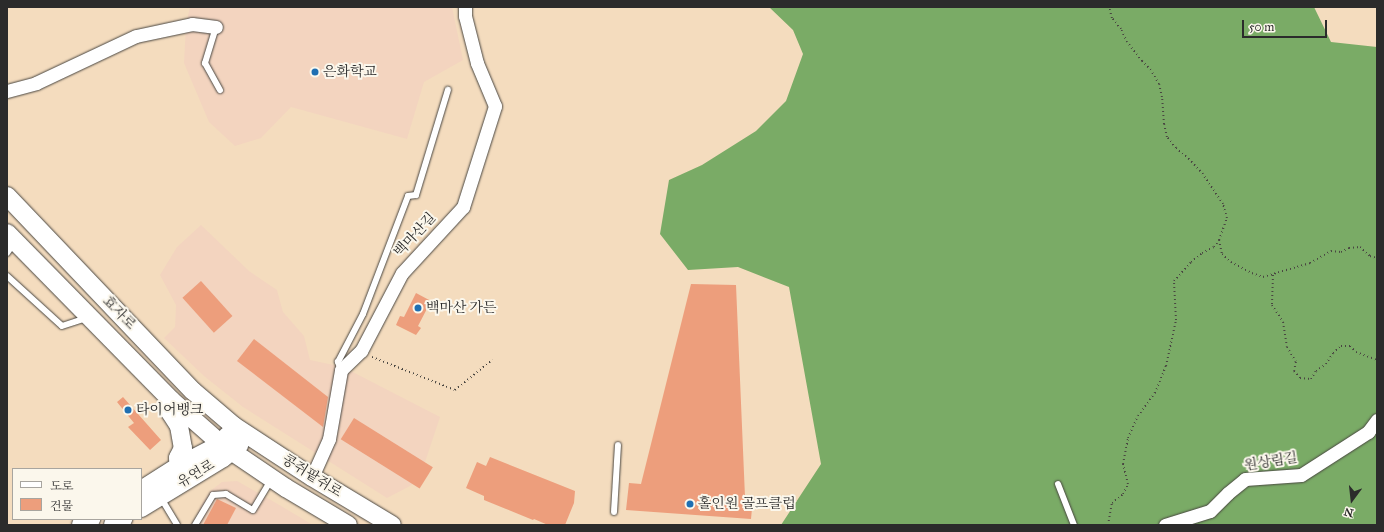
<!DOCTYPE html>
<html>
<head>
<meta charset="utf-8">
<style>
  body { margin:0 }
  #map { position:relative; width:1384px; height:532px; overflow:hidden; background:#f4dcbe; font-family:"IM FELL Great Primer","Noto Serif KR",serif }
  div>[style] { position:absolute }
  .built>* { inset:0; background:#f3d4bf }
  .forest>* { inset:0; background:#7aab66 }
  .building>* { inset:0; background:#ed9e7c; transform-origin:0 0 }
  .path>* { height:2px; margin-top:-1px; transform-origin:0; background:repeating-linear-gradient(90deg,#494641 0 1px,transparent 0 4px) }
  .roads { filter:drop-shadow(0 0 1px #494641) drop-shadow(0 0 1px #494641) }
  .lane>* { height:6px; margin:-3px; padding:0 3px; transform-origin:3px; border-radius:3px; background:#fff }
  .street>* { height:13px; margin:-6.5px; padding:0 6.5px; transform-origin:6.5px; border-radius:6.5px; background:#fff }
  .secondary>* { height:18px; margin:-9px; padding:0 9px; transform-origin:9px; border-radius:9px; background:#fff }
  .dots>* { width:11px; height:11px; translate:-50% -50%; box-sizing:border-box; border:2px solid #fbf7ec; border-radius:50% }
  span { translate:-50% -50%; white-space:nowrap; text-align:center; line-height:1.15; -webkit-text-stroke:4px #fbf7ec; paint-order:stroke }
  .poi-label { font-size:14px; color:#2b2b2b }
  .left { translate:0 -50%; text-align:left }
  .street-label { font-size:14px; color:#2b2b2b }
  .frame { position:absolute; inset:0; border:8px solid #2b2b2b; pointer-events:none }
  .legend { position:absolute; left:12px; top:468px; width:130px; height:52px; box-sizing:border-box; background:#fbf7ec; border:1px solid #a8a59f; margin:0; padding:5px 7px; list-style:none; font-size:12px; color:#2b2b2b }
  .legend li { display:flex; align-items:center; gap:8px; height:20px }
  .legend b { width:20px; border:1px solid #a8a59f }
  .north { position:absolute; left:1332px; top:480px; width:40px; height:40px; -webkit-text-stroke:3px #fbf7ec; paint-order:stroke; rotate:195deg; font-size:11px; font-weight:700; line-height:16px; text-align:center; color:#2b2b2b }
  .north::after { content:''; display:block; margin:auto; width:14px; height:18px; background:#2b2b2b; clip-path:polygon(50% 0,100% 100%,50% 72%,0 100%) }
  .scale { position:absolute; left:1242px; top:20px; width:85px; height:18px; box-sizing:border-box; border:2px solid #2b2b2b; border-top:0; padding-left:5px; font-size:12px; line-height:14px; white-space:nowrap; color:#2b2b2b; -webkit-text-stroke:3px #fbf7ec; paint-order:stroke }
</style>
</head>
<body>
<div id="map">
  <div class="built">
    <i style="clip-path:polygon(190px 7px,452px 7px,463px 60px,424px 82px,407px 139px,291px 107px,261px 138px,235px 146px,209px 122px,184px 63px,186px 25px)"></i>
    <i style="clip-path:polygon(201px 225px,249px 271px,277px 290px,283px 312px,304px 336px,310px 360px,343px 367px,440px 417px,420px 477px,410px 486px,387px 498px,243px 407px,204px 376px,164px 338px,175px 327px,176px 305px,160px 275px,177px 247px)"></i>
    <i style="clip-path:polygon(237px 481px,276px 503px,313px 525px,188px 525px,194px 522px,201px 505px,210px 491px,222px 482px)"></i>
  </div>
  <div class="forest">
    <i style="clip-path:polygon(769px 7px,1314px 7px,1331px 42px,1377px 47px,1377px 525px,781px 525px,821px 464px,789px 287px,738px 267px,688px 270px,660px 234px,669px 180px,702px 165px,756px 131px,786px 101px,803px 54px,793px 30px)"></i>
  </div>
  <div class="building">
    <i style="left:201px;top:281px;width:47px;height:25px;rotate:48deg"></i>
    <i style="clip-path:polygon(691px 284px,736px 285px,745px 497px,753px 498px,751px 519px,626px 510px,629px 483px,641px 484px)"></i>
    <i style="clip-path:polygon(416px 293px,431px 301px,418px 326px,421px 328px,416px 335px,396px 325px,400px 316px,404px 317px)"></i>
    <i style="clip-path:polygon(254px 339px,328px 397px,323px 427px,237px 361px)"></i>
    <i style="clip-path:polygon(123px 397px,161px 440px,150px 450px,128px 427px,134px 423px,117px 402px)"></i>
    <i style="left:354px;top:418px;width:93px;height:25px;rotate:32deg"></i>
    <i style="clip-path:polygon(490px 457px,575px 491px,574px 503px,565px 525px,548px 525px,534px 519px,533px 520px,484px 500px,484px 496px,466px 488px,477px 462px,486px 466px)"></i>
    <i style="clip-path:polygon(217px 499px,236px 508px,227px 525px,203px 525px)"></i>
  </div>
  <div class="path">
    <i style="left:1219px;top:240px;width:14px;rotate:78deg"></i>
    <i style="left:1222px;top:254px;width:12px;rotate:42deg"></i>
    <i style="left:1231px;top:262px;width:24px;rotate:28deg"></i>
    <i style="left:1252px;top:273px;width:12px;rotate:20deg"></i>
    <i style="left:1263px;top:277px;width:49px;rotate:-16.6deg"></i>
    <i style="left:1310px;top:263px;width:24px;rotate:-30deg"></i>
    <i style="left:1331px;top:251px;width:10px;rotate:6deg"></i>
    <i style="left:1341px;top:252px;width:9px;rotate:-27deg"></i>
    <i style="left:1349px;top:248px;width:11px;rotate:-5deg"></i>
    <i style="left:1360px;top:247px;width:13px;rotate:42deg"></i>
    <i style="left:1370px;top:256px;width:7px;rotate:16deg"></i>
    <i style="left:1273px;top:275px;width:30px;rotate:92deg"></i>
    <i style="left:1272px;top:305px;width:20px;rotate:57deg"></i>
    <i style="left:1283px;top:322px;width:25px;rotate:81deg"></i>
    <i style="left:1287px;top:347px;width:17px;rotate:59deg"></i>
    <i style="left:1296px;top:362px;width:9px;rotate:103deg"></i>
    <i style="left:1294px;top:371px;width:9px;rotate:49deg"></i>
    <i style="left:1300px;top:378px;width:11px;rotate:5deg"></i>
    <i style="left:1311px;top:379px;width:9px;rotate:-58deg"></i>
    <i style="left:1316px;top:371px;width:12px;rotate:-35deg"></i>
    <i style="left:1326px;top:364px;width:13px;rotate:-58deg"></i>
    <i style="left:1333px;top:353px;width:11px;rotate:-41deg"></i>
    <i style="left:1341px;top:346px;width:9px"></i>
    <i style="left:1350px;top:346px;width:8px;rotate:45deg"></i>
    <i style="left:1356px;top:352px;width:22px;rotate:21deg"></i>
    <i style="left:372px;top:357px;width:89px;rotate:21.7deg"></i>
    <i style="left:455px;top:390px;width:48px;rotate:-39deg"></i>
    <i style="left:1108px;top:525px;width:22px;rotate:-80deg"></i>
    <i style="left:1112px;top:503px;width:14px;rotate:-39deg"></i>
    <i style="left:1123px;top:494px;width:11px;rotate:-63deg"></i>
    <i style="left:1128px;top:484px;width:21px;rotate:-104deg"></i>
    <i style="left:1123px;top:464px;width:26px;rotate:-79deg"></i>
    <i style="left:1128px;top:438px;width:24px;rotate:-66deg"></i>
    <i style="left:1138px;top:416px;width:29px;rotate:-54deg"></i>
    <i style="left:1155px;top:393px;width:29px;rotate:-68deg"></i>
    <i style="left:1166px;top:366px;width:47px;rotate:-77.7deg"></i>
    <i style="left:1176px;top:320px;width:39px;rotate:-93deg"></i>
    <i style="left:1174px;top:281px;width:25px;rotate:-48deg"></i>
    <i style="left:1191px;top:262px;width:14px;rotate:-39deg"></i>
    <i style="left:1202px;top:253px;width:13px;rotate:-27deg"></i>
    <i style="left:1214px;top:247px;width:9px;rotate:-54deg"></i>
    <i style="left:1219px;top:240px;width:23px;rotate:-70deg"></i>
    <i style="left:1227px;top:218px;width:15px;rotate:-106deg"></i>
    <i style="left:1223px;top:204px;width:36px;rotate:-124deg"></i>
    <i style="left:1203px;top:174px;width:21px;rotate:-133deg"></i>
    <i style="left:1189px;top:159px;width:17px;rotate:-140deg"></i>
    <i style="left:1176px;top:148px;width:14px;rotate:-129deg"></i>
    <i style="left:1167px;top:137px;width:13px;rotate:-103deg"></i>
    <i style="left:1164px;top:124px;width:27px;rotate:-94deg"></i>
    <i style="left:1162px;top:97px;width:13px;rotate:-103deg"></i>
    <i style="left:1159px;top:84px;width:16px;rotate:-120deg"></i>
    <i style="left:1151px;top:70px;width:13px;rotate:-135deg"></i>
    <i style="left:1142px;top:61px;width:24px;rotate:-128deg"></i>
    <i style="left:1127px;top:42px;width:14px;rotate:-115deg"></i>
    <i style="left:1121px;top:29px;width:14px;rotate:-129deg"></i>
    <i style="left:1112px;top:18px;width:11px;rotate:-105deg"></i>
  </div>
  <div class="roads">
    <div class="lane">
      <i style="left:216px;top:27px;width:38px;rotate:107deg"></i>
      <i style="left:205px;top:63px;width:31px;rotate:61deg"></i>
      <i style="left:7px;top:253px;width:12px;rotate:-55deg"></i>
      <i style="left:7px;top:276px;width:74px;rotate:42.3deg"></i>
      <i style="left:62px;top:326px;width:26px;rotate:-18deg"></i>
      <i style="left:341px;top:370px;width:9px;rotate:-111deg"></i>
      <i style="left:338px;top:362px;width:54px;rotate:-62.5deg"></i>
      <i style="left:363px;top:314px;width:126px;rotate:-69.1deg"></i>
      <i style="left:408px;top:196px;width:8px;rotate:-7deg"></i>
      <i style="left:416px;top:195px;width:110px;rotate:-73.1deg"></i>
      <i style="left:1058px;top:484px;width:44px;rotate:68.7deg"></i>
      <i style="left:161px;top:498px;width:31px;rotate:59deg"></i>
      <i style="left:614px;top:512px;width:67px;rotate:-86.6deg"></i>
      <i style="left:195px;top:525px;width:35px;rotate:-59deg"></i>
      <i style="left:213px;top:495px;width:13px;rotate:-4deg"></i>
      <i style="left:226px;top:494px;width:31px;rotate:31deg"></i>
      <i style="left:253px;top:510px;width:35px;rotate:-59deg"></i>
    </div>
    <div class="street">
      <i style="left:7px;top:91px;width:30px;rotate:-15deg"></i>
      <i style="left:36px;top:83px;width:110px;rotate:-25.2deg"></i>
      <i style="left:136px;top:36px;width:57px;rotate:-12.1deg"></i>
      <i style="left:192px;top:24px;width:24px;rotate:7deg"></i>
      <i style="left:312px;top:477px;width:42px;rotate:-65.9deg"></i>
      <i style="left:329px;top:439px;width:70px;rotate:-80.1deg"></i>
      <i style="left:341px;top:370px;width:28px;rotate:-44deg"></i>
      <i style="left:361px;top:351px;width:88px;rotate:-62.3deg"></i>
      <i style="left:402px;top:273px;width:90px;rotate:-47.3deg"></i>
      <i style="left:463px;top:207px;width:106px;rotate:-72.4deg"></i>
      <i style="left:495px;top:106px;width:47px;rotate:-112.7deg"></i>
      <i style="left:477px;top:63px;width:49px;rotate:-104.3deg"></i>
      <i style="left:465px;top:16px;width:9px;rotate:-90deg"></i>
      <i style="left:1165px;top:525px;width:47px;rotate:-17.3deg"></i>
      <i style="left:1210px;top:511px;width:25px;rotate:-45deg"></i>
      <i style="left:1228px;top:493px;width:22px;rotate:-39deg"></i>
      <i style="left:1245px;top:479px;width:56px;rotate:-4.1deg"></i>
      <i style="left:1301px;top:475px;width:80px;rotate:-32.7deg"></i>
      <i style="left:1368px;top:432px;width:15px;rotate:-53deg"></i>
    </div>
    <div class="secondary">
      <i style="left:7px;top:196px;width:269px;rotate:46.4deg"></i>
      <i style="left:193px;top:391px;width:54px;rotate:40.5deg"></i>
      <i style="left:234px;top:426px;width:93px;rotate:33.2deg"></i>
      <i style="left:312px;top:477px;width:93px;rotate:31deg"></i>
      <i style="left:7px;top:233px;width:234px;rotate:45.5deg"></i>
      <i style="left:171px;top:400px;width:67px;rotate:41.3deg"></i>
      <i style="left:221px;top:444px;width:78px;rotate:34.1deg"></i>
      <i style="left:286px;top:488px;width:72px;rotate:30.8deg"></i>
      <i style="left:171px;top:400px;width:12px;rotate:95deg"></i>
      <i style="left:170px;top:412px;width:17px;rotate:57deg"></i>
      <i style="left:179px;top:426px;width:22px;rotate:80deg"></i>
      <i style="left:183px;top:448px;width:11px;rotate:117deg"></i>
      <i style="left:178px;top:458px;width:8px;rotate:83deg"></i>
      <i style="left:141px;top:490px;width:45px;rotate:-32.3deg"></i>
      <i style="left:179px;top:466px;width:47px;rotate:-27.6deg"></i>
      <i style="left:221px;top:444px;width:11px;rotate:-52deg"></i>
      <i style="left:141px;top:508px;width:96px;rotate:-31.4deg"></i>
      <i style="left:223px;top:458px;width:21px;rotate:-39deg"></i>
      <i style="left:81px;top:525px;width:12px;rotate:-31deg"></i>
      <i style="left:113px;top:525px;width:12px;rotate:-31deg"></i>
    </div>
  </div>
  <div class="dots">
    <i style="left:315px;top:72px;background:#1f6fb2"></i>
    <i style="left:418px;top:308px;background:#1f6fb2"></i>
    <i style="left:128px;top:410px;background:#1f6fb2"></i>
    <i style="left:690px;top:504px;background:#1f6fb2"></i>
  </div>
  <div class="poi-label">
    <span class="left" style="left:323px;top:72px">은화학교</span>
    <span class="left" style="left:426px;top:308px">백마산 가든</span>
    <span class="left" style="left:136px;top:410px">타이어뱅크</span>
    <span class="left" style="left:698px;top:504px">홀인원 골프클럽</span>
  </div>
  <div class="street-label">
    <span style="left:415px;top:235px;rotate:-47deg">백마산길</span>
    <span style="left:119px;top:313px;rotate:46deg">효자로</span>
    <span style="left:1271px;top:462px;rotate:-9deg">원상림길</span>
    <span style="left:196px;top:474px;rotate:-31deg">유연로</span>
    <span style="left:312px;top:476px;rotate:32deg">콩쥐팥쥐로</span>
  </div>
  <div class="frame"></div>
  <ul class="legend">
  <li><b style="height:5px;background:#fff"></b>도로</li>
  <li><b style="height:11px;background:#ed9e7c"></b>건물</li>
  </ul>
  <div class="north">N</div>
  <div class="scale">50 m</div>
</div>
</body>
</html>
